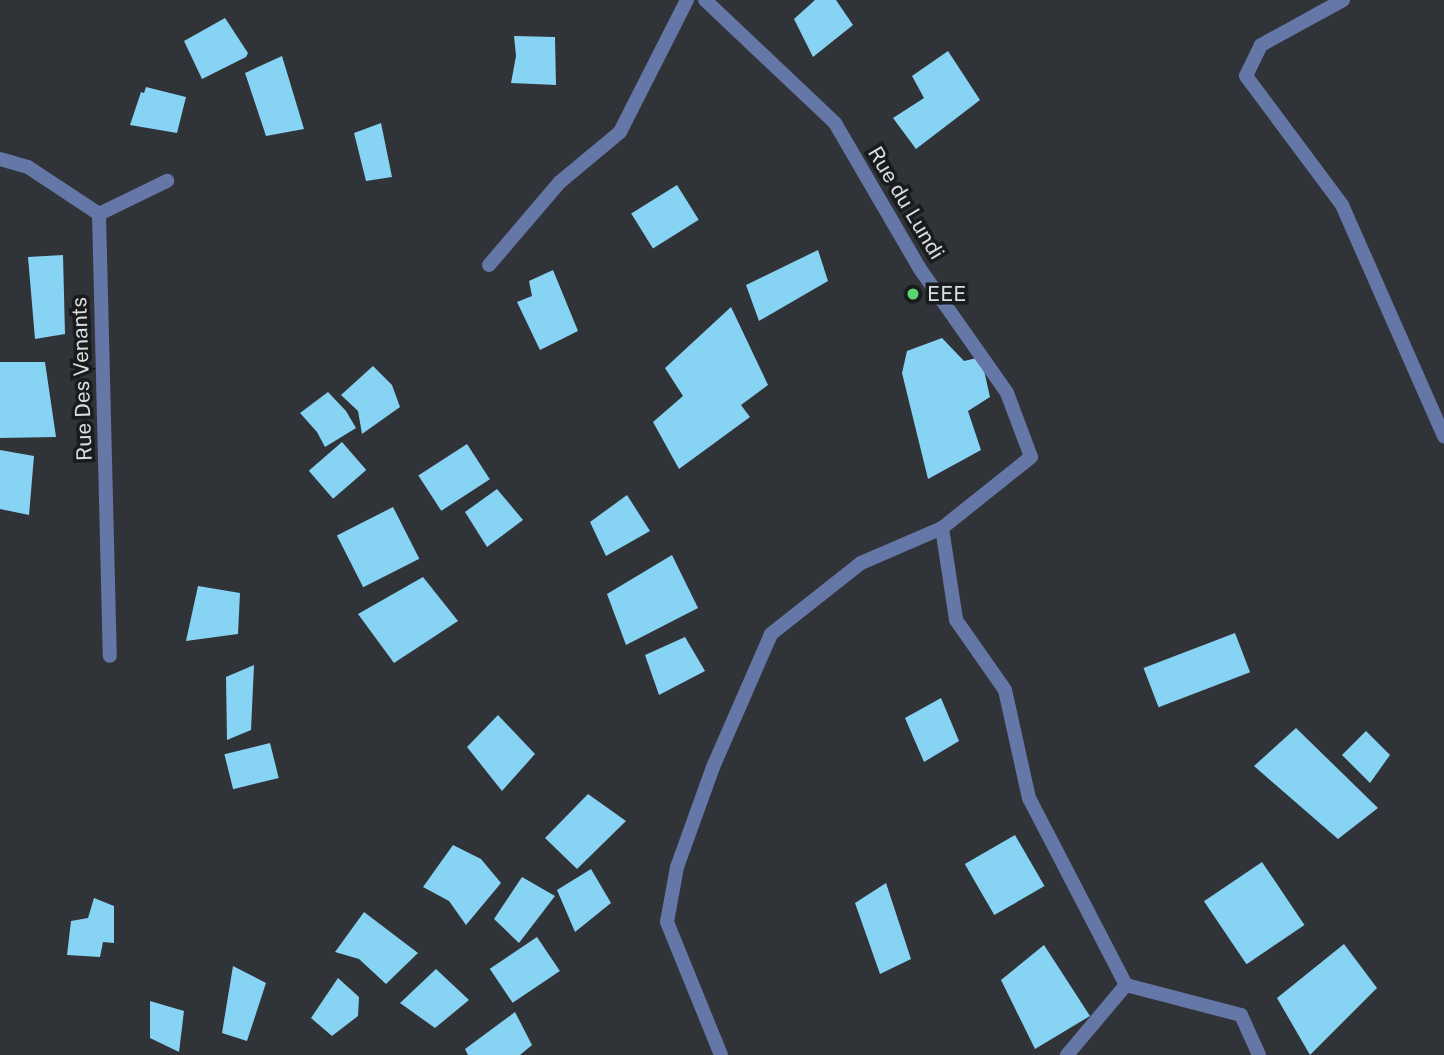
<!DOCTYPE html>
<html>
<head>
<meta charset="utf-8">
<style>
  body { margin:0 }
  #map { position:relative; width:1444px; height:1055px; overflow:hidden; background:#303337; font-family:"Public Sans",sans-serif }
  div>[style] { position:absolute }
  .building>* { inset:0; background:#87d3f4; transform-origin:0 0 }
  .lane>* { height:14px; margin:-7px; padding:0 7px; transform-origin:7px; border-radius:7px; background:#6577a7 }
  .street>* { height:14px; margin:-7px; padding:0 7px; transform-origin:7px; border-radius:7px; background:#6577a7 }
  .dots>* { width:19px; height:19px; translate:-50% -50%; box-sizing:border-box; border:4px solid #191b1d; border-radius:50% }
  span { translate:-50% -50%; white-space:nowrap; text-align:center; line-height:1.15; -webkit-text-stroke:7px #191b1d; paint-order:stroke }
  .street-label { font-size:21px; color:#dbdee0 }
  .poi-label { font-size:21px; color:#dbdee0 }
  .left { translate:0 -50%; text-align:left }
</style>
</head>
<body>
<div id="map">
  <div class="building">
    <i style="clip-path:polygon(815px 0,836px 0,853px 25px,813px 57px,794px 19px)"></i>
    <i style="clip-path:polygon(225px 18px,248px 53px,246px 57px,202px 79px,184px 41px)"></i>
    <i style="clip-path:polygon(514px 36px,555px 37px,556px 85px,511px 83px,516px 56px)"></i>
    <i style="clip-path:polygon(948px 51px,980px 100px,916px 149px,893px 118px,924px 98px,912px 76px)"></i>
    <i style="clip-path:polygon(282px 56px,304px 129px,266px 136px,245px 73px)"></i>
    <i style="clip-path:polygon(146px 87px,186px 97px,177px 133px,130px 125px,141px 92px,144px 93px)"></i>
    <i style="clip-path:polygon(381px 123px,392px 177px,366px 181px,354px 133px)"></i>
    <i style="left:677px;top:185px;width:41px;height:54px;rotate:58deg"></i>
    <i style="clip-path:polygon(818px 250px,828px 281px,759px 321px,746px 285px)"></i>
    <i style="clip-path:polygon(63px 255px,65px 334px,35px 339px,28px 257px)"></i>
    <i style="clip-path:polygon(553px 270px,578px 331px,540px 350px,517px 302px,532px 296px,529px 281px)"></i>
    <i style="clip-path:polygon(731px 307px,768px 385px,741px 405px,750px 417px,679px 469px,653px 422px,683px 396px,665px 368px)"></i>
    <i style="clip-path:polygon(942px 338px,964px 361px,981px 357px,990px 397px,968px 411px,981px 450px,928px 479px,902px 373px,907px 351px)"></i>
    <i style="clip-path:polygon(0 362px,45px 362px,56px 437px,0 438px)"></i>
    <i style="clip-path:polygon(373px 366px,392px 385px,400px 407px,362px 434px,358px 411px,341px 395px)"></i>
    <i style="clip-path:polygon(328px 392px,346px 411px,356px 428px,325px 447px,317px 432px,300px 413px)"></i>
    <i style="left:342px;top:442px;width:37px;height:44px;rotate:49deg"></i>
    <i style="left:467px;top:444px;width:42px;height:58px;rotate:57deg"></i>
    <i style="clip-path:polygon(0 450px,34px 456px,29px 515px,0 509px)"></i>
    <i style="clip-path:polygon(497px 489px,523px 520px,487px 547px,465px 512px)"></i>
    <i style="clip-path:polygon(627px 495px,650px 531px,606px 556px,590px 522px)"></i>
    <i style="left:393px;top:507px;width:58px;height:63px;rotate:63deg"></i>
    <i style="clip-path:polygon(672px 555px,698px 608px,626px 645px,607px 594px)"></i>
    <i style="clip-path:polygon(423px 577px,458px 621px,394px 663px,358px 614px)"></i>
    <i style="clip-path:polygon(198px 586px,240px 593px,238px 634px,186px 641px)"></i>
    <i style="left:1235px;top:633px;width:42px;height:98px;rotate:69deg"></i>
    <i style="clip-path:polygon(685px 637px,705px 671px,659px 695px,645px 655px)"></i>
    <i style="clip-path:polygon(254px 665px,251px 730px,227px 740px,226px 677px)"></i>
    <i style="clip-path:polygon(941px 698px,959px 741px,924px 762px,905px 718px)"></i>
    <i style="clip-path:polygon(498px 715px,535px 754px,502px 791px,467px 747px)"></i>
    <i style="clip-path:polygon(1296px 728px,1378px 808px,1338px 839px,1254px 766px)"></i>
    <i style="clip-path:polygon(1366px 731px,1390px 755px,1370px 783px,1342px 755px)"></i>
    <i style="left:270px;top:743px;width:36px;height:47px;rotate:76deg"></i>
    <i style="clip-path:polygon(588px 794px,626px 821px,577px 869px,545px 838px)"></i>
    <i style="left:1015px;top:835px;width:59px;height:58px;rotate:60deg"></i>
    <i style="clip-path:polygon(453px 845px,481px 859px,501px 883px,466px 925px,449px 901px,423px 887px)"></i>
    <i style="left:1262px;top:862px;width:76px;height:70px;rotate:56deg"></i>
    <i style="clip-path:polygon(591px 869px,611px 903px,575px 932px,557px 890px)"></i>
    <i style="clip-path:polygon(522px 877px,555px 896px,519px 943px,494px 919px)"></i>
    <i style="clip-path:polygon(886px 883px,911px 959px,880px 974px,855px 903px)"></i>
    <i style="clip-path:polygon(94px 898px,114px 906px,114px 943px,103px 942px,100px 957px,67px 955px,71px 921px,88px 918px)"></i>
    <i style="clip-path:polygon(364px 912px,418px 953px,386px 984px,359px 959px,335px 952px)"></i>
    <i style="left:537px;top:937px;width:41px;height:57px;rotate:56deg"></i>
    <i style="clip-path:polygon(1344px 944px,1377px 988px,1310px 1055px,1277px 998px)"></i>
    <i style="clip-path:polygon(1044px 945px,1090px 1016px,1035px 1049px,1001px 980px)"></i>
    <i style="clip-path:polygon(233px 966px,266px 983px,247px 1041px,222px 1033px)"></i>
    <i style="clip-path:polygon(436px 969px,469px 1000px,435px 1028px,400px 1003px)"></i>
    <i style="clip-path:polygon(338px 978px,359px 997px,358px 1016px,332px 1036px,311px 1018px)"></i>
    <i style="clip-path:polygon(150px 1001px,184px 1011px,179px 1052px,150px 1038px)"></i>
    <i style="clip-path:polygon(515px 1012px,532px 1045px,520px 1055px,468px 1055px,465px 1049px)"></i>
  </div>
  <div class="lane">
    <i style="left:99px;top:214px;width:76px;rotate:-25.9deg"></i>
    <i style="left:489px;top:265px;width:109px;rotate:-49.5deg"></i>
    <i style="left:560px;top:182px;width:78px;rotate:-39.8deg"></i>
    <i style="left:620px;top:132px;width:148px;rotate:-63.1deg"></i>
  </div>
  <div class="street">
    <i style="left:705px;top:0;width:179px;rotate:43.4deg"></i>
    <i style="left:835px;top:123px;width:169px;rotate:59.8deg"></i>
    <i style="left:920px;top:269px;width:151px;rotate:54.9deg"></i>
    <i style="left:1007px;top:393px;width:68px;rotate:69.4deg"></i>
    <i style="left:1031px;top:457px;width:114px;rotate:141.4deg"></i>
    <i style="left:942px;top:528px;width:93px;rotate:81.3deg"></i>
    <i style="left:956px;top:620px;width:85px;rotate:55deg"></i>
    <i style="left:1005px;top:690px;width:111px;rotate:77.5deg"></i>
    <i style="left:1029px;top:798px;width:211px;rotate:62.6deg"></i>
    <i style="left:1126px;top:985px;width:119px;rotate:14.6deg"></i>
    <i style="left:1241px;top:1015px;width:44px;rotate:65.8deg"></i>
    <i style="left:1343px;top:0;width:94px;rotate:151.2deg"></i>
    <i style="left:1261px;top:45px;width:34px;rotate:116deg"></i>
    <i style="left:1246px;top:76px;width:161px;rotate:53.3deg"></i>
    <i style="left:1342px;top:205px;width:253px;rotate:66.2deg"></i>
    <i style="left:0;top:159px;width:29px;rotate:16deg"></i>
    <i style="left:28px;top:167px;width:85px;rotate:33.5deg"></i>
    <i style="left:99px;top:214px;width:442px;rotate:88.6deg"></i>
    <i style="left:721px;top:1055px;width:144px;rotate:-112.1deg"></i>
    <i style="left:667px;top:922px;width:56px;rotate:-79.7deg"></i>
    <i style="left:677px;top:867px;width:106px;rotate:-70.2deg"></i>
    <i style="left:713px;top:767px;width:145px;rotate:-66.4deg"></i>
    <i style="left:771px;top:634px;width:115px;rotate:-38.3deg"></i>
    <i style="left:861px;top:563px;width:88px;rotate:-23.4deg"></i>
    <i style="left:1067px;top:1055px;width:92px;rotate:-49.9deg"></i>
  </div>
  <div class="dots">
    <i style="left:913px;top:294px;background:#5ad56f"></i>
  </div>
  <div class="street-label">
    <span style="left:906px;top:203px;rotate:59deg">Rue du Lundi</span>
    <span style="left:82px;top:379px;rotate:-92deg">Rue Des Venants</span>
  </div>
  <div class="poi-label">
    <span class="left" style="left:927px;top:294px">EEE</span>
  </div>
</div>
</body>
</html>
